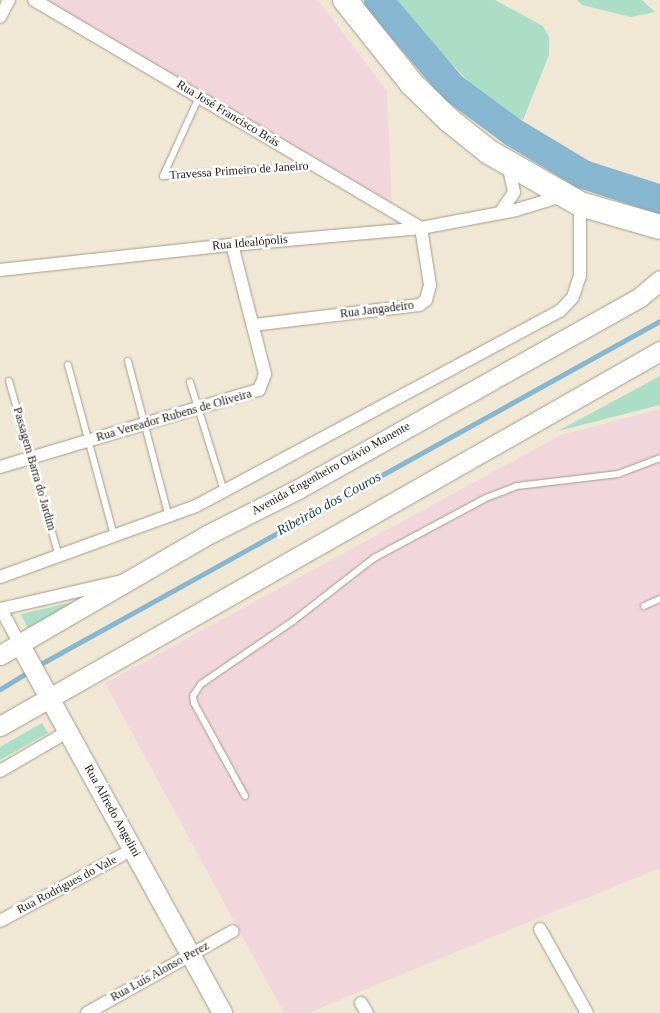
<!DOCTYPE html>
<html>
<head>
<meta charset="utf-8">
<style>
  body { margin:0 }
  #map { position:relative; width:660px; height:1013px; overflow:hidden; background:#f0e8d5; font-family:Georgia,serif }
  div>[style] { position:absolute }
  .industrial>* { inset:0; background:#f1d7dc }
  .green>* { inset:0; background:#acdec7 }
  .stream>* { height:5px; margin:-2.5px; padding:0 2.5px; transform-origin:2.5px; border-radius:2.5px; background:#87b6d1 }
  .river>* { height:29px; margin:-14.5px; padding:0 14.5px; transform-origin:14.5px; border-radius:14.5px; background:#87b6d1 }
  .roads { filter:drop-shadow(0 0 1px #a39b89) drop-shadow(0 0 1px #a39b89) }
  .lane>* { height:6px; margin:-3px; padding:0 3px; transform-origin:3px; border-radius:3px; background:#fff }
  .street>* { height:12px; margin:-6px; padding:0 6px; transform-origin:6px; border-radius:6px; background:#fff }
  .secondary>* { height:19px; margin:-9.5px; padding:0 9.5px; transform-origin:9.5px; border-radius:9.5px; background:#fff }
  .highway>* { height:24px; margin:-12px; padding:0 12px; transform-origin:12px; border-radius:12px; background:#fff }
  span { translate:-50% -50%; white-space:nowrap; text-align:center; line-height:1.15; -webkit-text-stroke:5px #fff; paint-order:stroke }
  .street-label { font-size:12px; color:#1c1912 }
  .water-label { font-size:14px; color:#10384c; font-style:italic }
</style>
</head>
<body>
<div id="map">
  <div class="industrial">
    <i style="clip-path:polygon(43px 0,318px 0,387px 91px,392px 205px)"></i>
    <i style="clip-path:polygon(660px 409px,660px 868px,308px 1013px,284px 1013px,105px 683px,561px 435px)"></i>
  </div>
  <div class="green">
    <i style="clip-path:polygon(396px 0,495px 0,543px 26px,549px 37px,549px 55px,523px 120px,509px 116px,472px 85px,426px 37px)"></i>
    <i style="clip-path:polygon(577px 0,642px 0,655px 12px,631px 17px,582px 5px)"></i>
    <i style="clip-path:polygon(660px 376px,660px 405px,558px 431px)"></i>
    <i style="clip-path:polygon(73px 602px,28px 629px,21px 614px)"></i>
    <i style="clip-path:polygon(42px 723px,48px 733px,0 760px,0 747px)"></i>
  </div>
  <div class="stream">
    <i style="left:37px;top:666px;width:712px;rotate:-28.98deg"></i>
    <i style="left:0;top:689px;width:35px;rotate:-31deg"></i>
  </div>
  <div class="river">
    <i style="left:378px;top:0;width:114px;rotate:49.6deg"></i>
    <i style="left:452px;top:87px;width:76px;rotate:36.4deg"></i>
    <i style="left:513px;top:132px;width:82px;rotate:31deg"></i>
    <i style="left:583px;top:174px;width:81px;rotate:18deg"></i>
  </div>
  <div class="roads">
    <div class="lane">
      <i style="left:199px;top:97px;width:87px;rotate:114.5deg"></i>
      <i style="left:163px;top:176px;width:150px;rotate:-3.8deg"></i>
      <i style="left:128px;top:361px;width:161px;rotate:75.3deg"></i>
      <i style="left:68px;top:365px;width:177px;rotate:74.9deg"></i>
      <i style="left:9px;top:381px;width:182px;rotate:74.1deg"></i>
      <i style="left:190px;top:382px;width:114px;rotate:72.7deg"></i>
      <i style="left:644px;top:606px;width:17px;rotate:-24deg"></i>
      <i style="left:245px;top:796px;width:106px;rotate:-118.7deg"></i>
      <i style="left:194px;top:703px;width:7px;rotate:-98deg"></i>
      <i style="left:193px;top:696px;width:14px;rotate:-56deg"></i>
      <i style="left:201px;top:684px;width:112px;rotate:-34.4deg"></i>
      <i style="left:293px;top:621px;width:103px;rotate:-37.9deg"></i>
      <i style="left:374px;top:558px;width:127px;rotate:-28.2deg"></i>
      <i style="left:486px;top:498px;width:33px;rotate:-21deg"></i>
      <i style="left:517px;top:486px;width:102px;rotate:-6.8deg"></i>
      <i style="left:618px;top:474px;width:45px;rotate:-20.9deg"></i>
    </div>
    <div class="street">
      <i style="left:34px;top:0;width:449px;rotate:30.5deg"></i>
      <i style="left:421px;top:228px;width:58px;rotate:81deg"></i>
      <i style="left:430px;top:285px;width:16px;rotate:105deg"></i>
      <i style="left:426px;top:300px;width:9px;rotate:144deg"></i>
      <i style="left:419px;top:305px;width:166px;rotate:173.1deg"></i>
      <i style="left:0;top:17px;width:19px;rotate:-62deg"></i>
      <i style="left:500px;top:213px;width:25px;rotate:-56deg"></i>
      <i style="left:514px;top:192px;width:29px;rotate:-102deg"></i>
      <i style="left:0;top:270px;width:233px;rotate:-6.2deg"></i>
      <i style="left:232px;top:245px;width:190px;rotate:-5.1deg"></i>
      <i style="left:421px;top:228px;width:97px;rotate:-10.7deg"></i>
      <i style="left:516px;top:210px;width:48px;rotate:-16.9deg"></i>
      <i style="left:0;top:467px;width:270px;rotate:-16.6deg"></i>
      <i style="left:259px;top:390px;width:17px;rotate:-69deg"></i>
      <i style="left:265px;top:374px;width:133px;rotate:-104.3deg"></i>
      <i style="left:0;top:577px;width:208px;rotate:-19.9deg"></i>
      <i style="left:196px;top:506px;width:413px;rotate:-28.2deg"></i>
      <i style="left:560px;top:311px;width:19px;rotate:-47deg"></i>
      <i style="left:573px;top:297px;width:22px;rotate:-72deg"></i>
      <i style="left:580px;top:276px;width:72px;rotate:-90deg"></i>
      <i style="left:0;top:609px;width:125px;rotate:-12.9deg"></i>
      <i style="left:1px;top:609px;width:38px;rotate:62deg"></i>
      <i style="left:0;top:771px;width:78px;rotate:-30.2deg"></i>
      <i style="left:0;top:921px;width:151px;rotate:-28.4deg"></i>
      <i style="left:540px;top:929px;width:96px;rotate:60.8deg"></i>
      <i style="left:361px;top:1003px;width:12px;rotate:59deg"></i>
      <i style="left:87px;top:1013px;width:167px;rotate:-29.3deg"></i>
    </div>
    <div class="secondary">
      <i style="left:19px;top:643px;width:422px;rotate:61.2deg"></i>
      <i style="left:0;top:655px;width:239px;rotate:-30.1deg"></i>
      <i style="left:207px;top:535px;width:102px;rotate:-26.8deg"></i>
      <i style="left:298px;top:489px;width:392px;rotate:-29.3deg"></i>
      <i style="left:640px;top:297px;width:26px;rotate:-40deg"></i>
      <i style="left:0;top:726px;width:759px;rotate:-29.6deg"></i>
    </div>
    <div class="highway">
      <i style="left:345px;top:0;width:107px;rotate:51.4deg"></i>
      <i style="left:412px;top:84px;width:52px;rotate:44.2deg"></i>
      <i style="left:449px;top:120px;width:51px;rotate:38.7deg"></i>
      <i style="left:489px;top:152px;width:105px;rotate:29.7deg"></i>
      <i style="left:580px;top:204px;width:83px;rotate:16deg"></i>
    </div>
  </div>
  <div class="street-label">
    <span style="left:228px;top:114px;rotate:31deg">Rua José Francisco Brás</span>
    <span style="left:239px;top:171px;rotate:-4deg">Travessa Primeiro de Janeiro</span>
    <span style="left:250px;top:243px;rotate:-5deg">Rua Idealópolis</span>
    <span style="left:377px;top:310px;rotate:-7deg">Rua Jangadeiro</span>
    <span style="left:174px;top:416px;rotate:-16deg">Rua Vereador Rubens de Oliveira</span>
    <span style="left:34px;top:469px;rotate:74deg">Passagem Barra do Jardim</span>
    <span style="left:331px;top:469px;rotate:-29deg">Avenida Engenheiro Otávio Manente</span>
    <span style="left:112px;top:811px;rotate:61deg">Rua Alfredo Angelini</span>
    <span style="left:67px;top:885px;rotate:-28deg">Rua Rodrigues do Vale</span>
    <span style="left:160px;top:972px;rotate:-29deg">Rua Luís Alonso Perez</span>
  </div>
  <div class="water-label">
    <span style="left:329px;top:504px;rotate:-29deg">Ribeirão dos Couros</span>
  </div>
</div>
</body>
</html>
